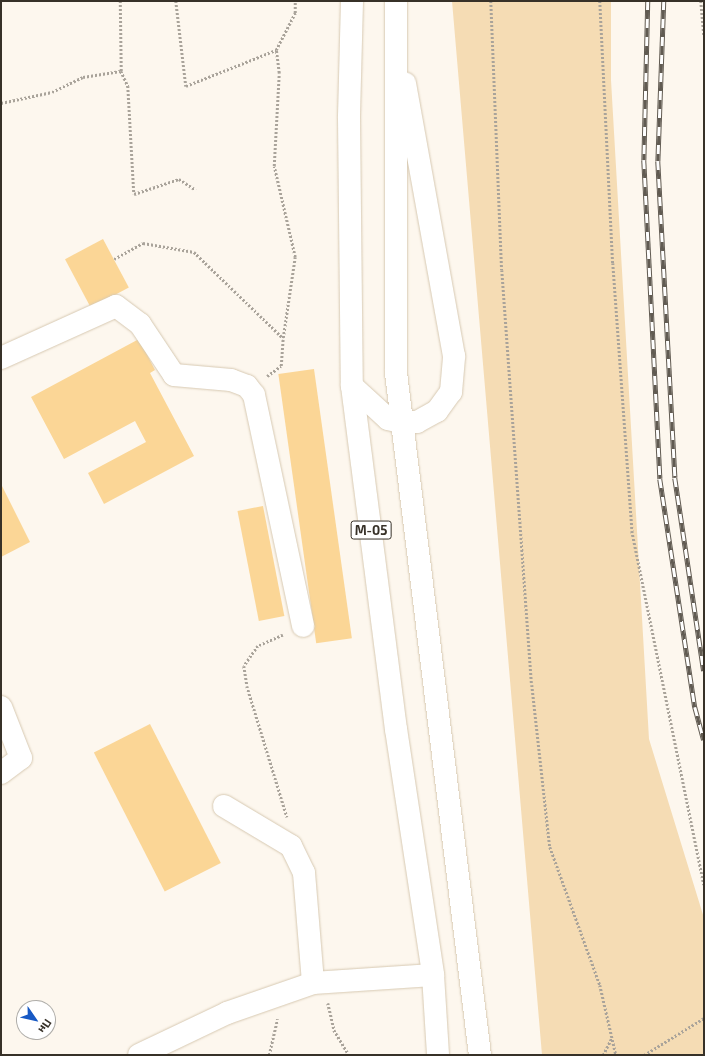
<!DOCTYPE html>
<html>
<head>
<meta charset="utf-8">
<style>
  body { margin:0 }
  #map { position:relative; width:705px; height:1056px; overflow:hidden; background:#fdf7ee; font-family:"Exo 2",sans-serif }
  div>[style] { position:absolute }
  .green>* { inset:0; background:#f5dcb4 }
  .building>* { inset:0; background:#fbd696; transform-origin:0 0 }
  .path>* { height:2.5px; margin-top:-1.25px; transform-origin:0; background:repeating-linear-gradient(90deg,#a9a39a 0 2px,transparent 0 4px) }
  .roads { filter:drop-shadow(0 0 1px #d7c9b2) drop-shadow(0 0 1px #d7c9b2) }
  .minor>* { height:22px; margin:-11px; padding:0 11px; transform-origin:11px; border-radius:11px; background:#fff }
  .highway>* { height:22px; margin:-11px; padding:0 11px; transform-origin:11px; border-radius:11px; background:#fff }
  .rail>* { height:4.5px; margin-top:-2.25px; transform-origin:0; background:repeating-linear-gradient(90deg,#fff 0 9px,#615b52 0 18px); box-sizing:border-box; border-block:1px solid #615b52 }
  span { translate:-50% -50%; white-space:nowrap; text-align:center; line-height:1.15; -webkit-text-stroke:3px #fff; paint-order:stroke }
  .shield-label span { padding:1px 3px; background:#fff; border:1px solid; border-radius:3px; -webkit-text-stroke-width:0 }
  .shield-label { font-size:13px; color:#373128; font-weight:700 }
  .frame { position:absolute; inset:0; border:2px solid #373128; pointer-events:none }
  .north { position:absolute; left:16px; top:1000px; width:40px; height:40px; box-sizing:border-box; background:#fff; border:1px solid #afada9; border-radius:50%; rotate:124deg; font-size:11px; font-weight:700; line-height:16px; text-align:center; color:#373128 }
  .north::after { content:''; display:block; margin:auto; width:14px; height:18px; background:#1759c4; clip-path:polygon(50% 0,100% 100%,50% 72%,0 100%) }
</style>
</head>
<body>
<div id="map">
  <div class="green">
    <i style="clip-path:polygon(452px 1px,611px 1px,611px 80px,649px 739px,704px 918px,704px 1055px,542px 1055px)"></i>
  </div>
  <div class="building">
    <i style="left:103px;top:239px;width:55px;height:43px;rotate:62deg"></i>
    <i style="clip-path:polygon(139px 339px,155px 370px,150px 373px,194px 456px,104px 504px,88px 473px,146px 442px,135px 421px,64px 459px,31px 397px)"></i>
    <i style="left:314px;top:369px;width:272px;height:36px;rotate:82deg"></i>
    <i style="clip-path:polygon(1px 484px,30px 542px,1px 557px)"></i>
    <i style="left:263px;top:506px;width:112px;height:26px;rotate:79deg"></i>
    <i style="left:150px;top:724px;width:156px;height:63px;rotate:63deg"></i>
  </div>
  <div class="path">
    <i style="left:176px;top:1px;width:86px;rotate:83.3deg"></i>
    <i style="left:186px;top:86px;width:97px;rotate:-21.8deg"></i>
    <i style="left:276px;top:50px;width:42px;rotate:-62.8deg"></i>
    <i style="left:295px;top:13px;width:12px;rotate:-90deg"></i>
    <i style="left:491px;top:1px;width:269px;rotate:87.7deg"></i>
    <i style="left:502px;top:270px;width:416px;rotate:85.9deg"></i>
    <i style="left:532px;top:685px;width:163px;rotate:83.7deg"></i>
    <i style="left:550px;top:847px;width:147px;rotate:70.1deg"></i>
    <i style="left:600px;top:985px;width:72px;rotate:77.1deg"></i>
    <i style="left:600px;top:1px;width:262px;rotate:87.2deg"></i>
    <i style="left:613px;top:263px;width:269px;rotate:85.9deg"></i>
    <i style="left:632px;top:531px;width:361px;rotate:78.5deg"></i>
    <i style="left:701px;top:1px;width:34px;rotate:85deg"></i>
    <i style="left:121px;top:71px;width:17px;rotate:65deg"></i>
    <i style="left:128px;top:86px;width:108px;rotate:86.8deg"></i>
    <i style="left:134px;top:194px;width:47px;rotate:-18.4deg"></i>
    <i style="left:179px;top:179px;width:20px;rotate:33deg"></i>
    <i style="left:1px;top:103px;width:52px;rotate:-12.2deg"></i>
    <i style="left:52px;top:92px;width:34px;rotate:-26deg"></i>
    <i style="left:83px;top:77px;width:38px;rotate:-9deg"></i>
    <i style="left:121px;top:71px;width:70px;rotate:-90.8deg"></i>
    <i style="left:114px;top:259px;width:33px;rotate:-29deg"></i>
    <i style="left:143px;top:243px;width:52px;rotate:10deg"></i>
    <i style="left:194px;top:252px;width:124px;rotate:44deg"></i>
    <i style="left:283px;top:338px;width:82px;rotate:-81.6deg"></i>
    <i style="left:295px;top:257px;width:93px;rotate:-103deg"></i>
    <i style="left:274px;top:166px;width:93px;rotate:-86.9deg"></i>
    <i style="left:279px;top:73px;width:23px;rotate:-97deg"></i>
    <i style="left:267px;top:376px;width:17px;rotate:-36deg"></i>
    <i style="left:281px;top:366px;width:28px;rotate:-86deg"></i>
    <i style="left:283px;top:635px;width:27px;rotate:156deg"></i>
    <i style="left:258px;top:646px;width:24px;rotate:125deg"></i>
    <i style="left:244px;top:666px;width:20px;rotate:81deg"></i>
    <i style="left:247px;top:686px;width:137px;rotate:73deg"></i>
    <i style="left:328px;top:1003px;width:28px;rotate:77deg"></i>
    <i style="left:334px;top:1030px;width:29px;rotate:59deg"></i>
    <i style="left:269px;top:1055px;width:37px;rotate:-77deg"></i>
    <i style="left:603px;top:1055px;width:20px;rotate:-63deg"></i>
    <i style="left:644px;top:1055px;width:70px;rotate:-31.7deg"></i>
  </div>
  <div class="roads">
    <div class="minor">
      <i style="left:1px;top:358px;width:126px;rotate:-24.3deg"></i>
      <i style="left:116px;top:306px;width:30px;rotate:37deg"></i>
      <i style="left:140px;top:324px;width:61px;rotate:56.3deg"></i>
      <i style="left:174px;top:375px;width:57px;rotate:5deg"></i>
      <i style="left:231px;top:380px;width:17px;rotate:21deg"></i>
      <i style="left:247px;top:386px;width:11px;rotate:52deg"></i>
      <i style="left:254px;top:395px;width:236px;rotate:78deg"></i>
      <i style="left:1px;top:707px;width:55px;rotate:68.6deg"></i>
      <i style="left:21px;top:758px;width:25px;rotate:143deg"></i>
      <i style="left:224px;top:806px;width:78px;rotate:30.8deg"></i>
      <i style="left:291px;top:846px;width:30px;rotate:64deg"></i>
      <i style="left:304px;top:873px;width:110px;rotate:85.3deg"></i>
      <i style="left:139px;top:1055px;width:98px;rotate:-25.5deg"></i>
      <i style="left:227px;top:1013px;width:91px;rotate:-19.2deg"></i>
      <i style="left:313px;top:983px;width:120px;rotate:-3.8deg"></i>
    </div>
    <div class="highway">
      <i style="left:352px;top:1px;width:117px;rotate:91.5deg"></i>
      <i style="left:349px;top:118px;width:268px;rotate:89.4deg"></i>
      <i style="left:352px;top:386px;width:346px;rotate:82.7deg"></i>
      <i style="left:396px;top:729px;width:249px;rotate:81.4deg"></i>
      <i style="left:433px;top:975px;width:80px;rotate:86.4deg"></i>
      <i style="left:396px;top:1px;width:372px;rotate:90deg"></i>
      <i style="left:396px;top:373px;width:687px;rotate:82.98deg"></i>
      <i style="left:352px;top:386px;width:49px;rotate:42.5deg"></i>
      <i style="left:388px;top:419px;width:13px;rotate:13deg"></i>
      <i style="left:401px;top:422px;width:16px"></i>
      <i style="left:417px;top:422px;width:23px;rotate:-29deg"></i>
      <i style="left:437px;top:411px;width:24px;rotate:-54deg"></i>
      <i style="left:451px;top:392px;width:36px;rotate:-85deg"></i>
      <i style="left:454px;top:356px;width:277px;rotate:-100.2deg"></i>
    </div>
  </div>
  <div class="rail">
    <i style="left:648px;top:1px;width:159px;rotate:91.4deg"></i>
    <i style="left:644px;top:160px;width:319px;rotate:87.1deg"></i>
    <i style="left:660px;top:479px;width:231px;rotate:81.3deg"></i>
    <i style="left:695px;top:707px;width:34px;rotate:75deg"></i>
    <i style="left:664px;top:1px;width:160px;rotate:92.1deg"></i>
    <i style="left:658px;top:161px;width:317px;rotate:86.9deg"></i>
    <i style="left:675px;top:478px;width:195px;rotate:81.5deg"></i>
  </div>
  <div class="shield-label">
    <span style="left:371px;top:530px">М-05</span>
  </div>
  <div class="frame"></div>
  <div class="north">Пн</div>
</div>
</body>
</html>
